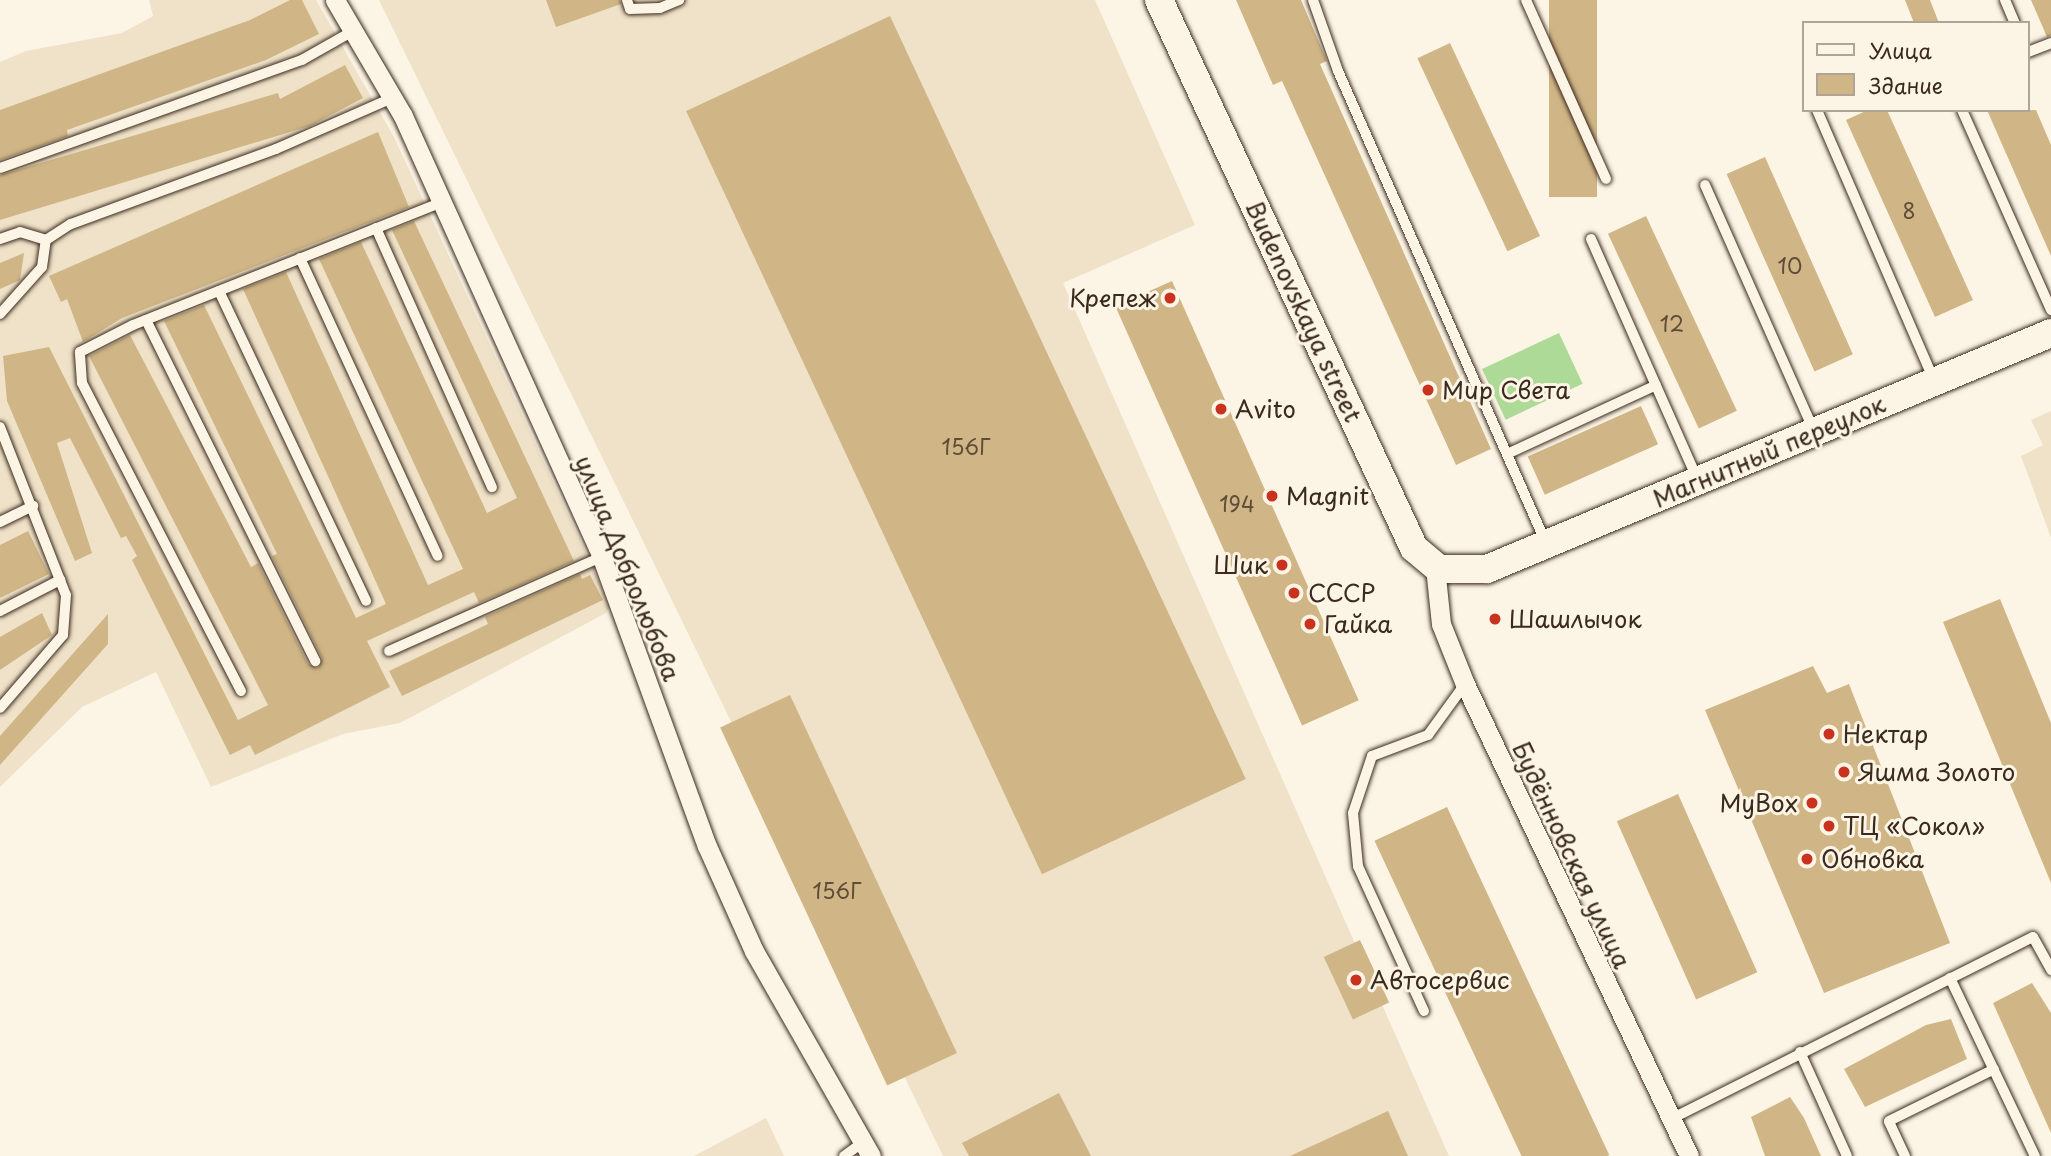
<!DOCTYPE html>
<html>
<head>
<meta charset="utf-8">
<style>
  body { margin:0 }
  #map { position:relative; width:2051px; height:1156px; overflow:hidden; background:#fcf5e5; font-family:"Playpen Sans",sans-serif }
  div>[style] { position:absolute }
  .built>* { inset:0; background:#efe2c8 }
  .green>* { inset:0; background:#aeda98; transform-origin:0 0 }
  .building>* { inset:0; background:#d0b686; transform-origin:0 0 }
  .roads { filter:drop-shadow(0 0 2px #3b2a1e) drop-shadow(0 0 2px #3b2a1e) }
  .lane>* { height:10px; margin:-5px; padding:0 5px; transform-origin:5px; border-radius:5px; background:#fcf5e5 }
  .street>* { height:19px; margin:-9.5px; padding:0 9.5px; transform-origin:9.5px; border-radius:9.5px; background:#fcf5e5 }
  .secondary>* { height:28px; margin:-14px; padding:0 14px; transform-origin:14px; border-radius:14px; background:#fcf5e5 }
  .dots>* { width:19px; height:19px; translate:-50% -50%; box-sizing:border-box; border:4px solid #fcf5e5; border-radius:50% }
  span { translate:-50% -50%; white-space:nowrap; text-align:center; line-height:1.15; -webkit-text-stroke:6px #fcf5e5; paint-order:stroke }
  .number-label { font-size:21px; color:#604d38 }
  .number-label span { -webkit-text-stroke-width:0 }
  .poi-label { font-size:24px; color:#3b2a1e }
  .right { translate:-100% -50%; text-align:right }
  .left { translate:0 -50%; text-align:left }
  .street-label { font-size:24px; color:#3b2a1e }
  .legend { position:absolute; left:1802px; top:21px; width:228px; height:91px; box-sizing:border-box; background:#fcf5e5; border:2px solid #afa495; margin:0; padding:9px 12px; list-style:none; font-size:21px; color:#3b2a1e }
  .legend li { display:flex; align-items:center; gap:14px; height:35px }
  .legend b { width:35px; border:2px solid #afa495 }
</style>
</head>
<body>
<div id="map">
  <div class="built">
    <i style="clip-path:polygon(149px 0,316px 0,394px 137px,610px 605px,606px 613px,400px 723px,343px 734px,211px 787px,156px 672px,82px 707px,0 787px,0 62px,26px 51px,122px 33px,153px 16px)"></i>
    <i style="clip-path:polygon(379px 0,1095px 0,1195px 225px,1063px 283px,1449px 1156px,943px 1156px)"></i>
    <i style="clip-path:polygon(2051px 411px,2051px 538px,2021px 456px,2043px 445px,2031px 420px)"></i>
    <i style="clip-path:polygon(766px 1118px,784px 1156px,694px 1156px)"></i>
  </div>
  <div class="green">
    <i style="left:1559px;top:333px;width:56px;height:85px;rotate:65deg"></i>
  </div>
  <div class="building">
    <i style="clip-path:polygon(290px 0,302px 0,319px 34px,266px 60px,67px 130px,68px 136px,0 160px,0 110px,250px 20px)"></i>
    <i style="clip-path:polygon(546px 0,620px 0,621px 4px,556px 27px)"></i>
    <i style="clip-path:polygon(1236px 0,1301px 0,1327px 61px,1320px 64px,1491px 449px,1456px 465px,1282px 81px,1273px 85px)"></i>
    <i style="left:1549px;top:0;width:48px;height:197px"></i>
    <i style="clip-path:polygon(1905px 0,1930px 0,1939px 23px,1914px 23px)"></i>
    <i style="clip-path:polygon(2031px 0,2051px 0,2051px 36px,2047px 37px)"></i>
    <i style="left:890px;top:16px;width:842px;height:225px;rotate:65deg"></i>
    <i style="left:1450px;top:43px;width:213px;height:36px;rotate:65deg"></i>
    <i style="clip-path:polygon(345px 65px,363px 98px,310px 126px,0 220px,0 175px,278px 93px,280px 99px)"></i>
    <i style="clip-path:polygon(1868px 110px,1887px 110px,1973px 300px,1935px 317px,1846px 120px)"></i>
    <i style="clip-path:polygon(1987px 110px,2036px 110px,2051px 145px,2051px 256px)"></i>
    <i style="clip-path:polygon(378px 132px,409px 207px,122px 318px,83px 342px,67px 299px,61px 302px,49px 276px)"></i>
    <i style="left:1765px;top:157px;width:216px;height:42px;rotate:66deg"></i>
    <i style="left:1646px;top:216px;width:215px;height:42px;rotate:65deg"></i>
    <i style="clip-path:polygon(414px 221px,574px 561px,479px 603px,474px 592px,367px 641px,390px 687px,255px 755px,250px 745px,230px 755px,132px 560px,137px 556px,126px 536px,121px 538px,70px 438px,57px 443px,92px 553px,75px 561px,7px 401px,3px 356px,49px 347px,238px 720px,268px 705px,89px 356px,130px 335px,251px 567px,258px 563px,308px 664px,318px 668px,322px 658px,272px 556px,277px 554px,164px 321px,204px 305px,356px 618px,386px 604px,243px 289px,286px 272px,428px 585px,463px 569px,319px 259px,361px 242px,487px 513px,517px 498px,392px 230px)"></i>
    <i style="clip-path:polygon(24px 253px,20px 280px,0 289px,0 263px)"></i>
    <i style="left:1172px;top:281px;width:459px;height:62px;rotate:66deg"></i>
    <i style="left:1641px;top:406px;width:42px;height:124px;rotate:66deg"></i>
    <i style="clip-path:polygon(28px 531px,49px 574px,0 598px,0 545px)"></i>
    <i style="clip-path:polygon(580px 574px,582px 579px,590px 575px,603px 600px,402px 696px,389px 671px,488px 624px,485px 617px)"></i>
    <i style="clip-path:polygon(2000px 599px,2051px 723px,2051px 883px,1943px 622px)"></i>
    <i style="clip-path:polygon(42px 613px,52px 635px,0 670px,0 637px)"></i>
    <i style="clip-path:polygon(108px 614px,108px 644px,0 765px,0 736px)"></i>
    <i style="clip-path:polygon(1813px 666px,1827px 693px,1849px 684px,1950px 943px,1824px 993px,1705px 710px)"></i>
    <i style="left:790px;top:695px;width:395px;height:77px;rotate:65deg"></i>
    <i style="left:1678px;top:794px;width:195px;height:67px;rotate:66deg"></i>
    <i style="left:1447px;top:807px;width:384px;height:80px;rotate:65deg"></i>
    <i style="left:1360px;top:940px;width:69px;height:40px;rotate:65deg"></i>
    <i style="clip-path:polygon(2032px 983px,2051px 1013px,2051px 1133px,1993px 1003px)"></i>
    <i style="clip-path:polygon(1951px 1019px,1967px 1059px,1865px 1107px,1844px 1069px,1926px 1025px)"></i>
    <i style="clip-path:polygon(1059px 1093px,1091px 1156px,969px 1156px,962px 1143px)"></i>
    <i style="clip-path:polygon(1790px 1097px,1804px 1118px,1821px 1156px,1765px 1156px,1751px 1117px)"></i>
    <i style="clip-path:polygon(1388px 1111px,1408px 1156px,1290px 1156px)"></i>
  </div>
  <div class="roads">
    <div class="lane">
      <i style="left:627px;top:0;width:9px;rotate:72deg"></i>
      <i style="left:630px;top:9px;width:30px;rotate:-2deg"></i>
      <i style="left:660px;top:8px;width:21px;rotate:-23deg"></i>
      <i style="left:1313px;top:0;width:75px;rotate:70.6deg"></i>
      <i style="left:1338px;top:71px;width:516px;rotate:66.22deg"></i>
      <i style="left:1526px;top:0;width:196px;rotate:65.9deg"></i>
      <i style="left:2005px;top:0;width:25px;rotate:67deg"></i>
      <i style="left:2028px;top:52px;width:25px;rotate:-21deg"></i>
      <i style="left:1817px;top:110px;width:295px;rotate:66.6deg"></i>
      <i style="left:1962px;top:110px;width:219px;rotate:66deg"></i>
      <i style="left:0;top:168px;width:321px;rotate:-19.7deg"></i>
      <i style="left:302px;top:60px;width:59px;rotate:-29.6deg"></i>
      <i style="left:1705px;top:185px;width:269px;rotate:66.1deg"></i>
      <i style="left:376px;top:228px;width:284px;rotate:65.9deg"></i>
      <i style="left:0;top:239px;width:21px;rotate:-19deg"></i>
      <i style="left:20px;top:232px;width:27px;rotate:17deg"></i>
      <i style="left:1591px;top:239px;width:264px;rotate:66.1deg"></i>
      <i style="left:300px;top:258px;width:328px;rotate:65.2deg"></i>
      <i style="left:219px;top:291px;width:343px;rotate:64.6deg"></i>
      <i style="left:0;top:314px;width:63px;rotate:-48.2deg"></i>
      <i style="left:42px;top:267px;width:27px;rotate:-82deg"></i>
      <i style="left:46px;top:240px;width:30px;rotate:-33deg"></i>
      <i style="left:71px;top:224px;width:218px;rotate:-20.1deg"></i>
      <i style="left:276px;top:149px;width:127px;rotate:-23.7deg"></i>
      <i style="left:146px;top:320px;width:381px;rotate:63.6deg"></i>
      <i style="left:0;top:427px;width:180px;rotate:68.6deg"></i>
      <i style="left:66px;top:595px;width:40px;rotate:94.3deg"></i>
      <i style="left:63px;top:635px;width:96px;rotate:130.8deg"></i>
      <i style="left:1507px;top:454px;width:164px;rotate:-24.8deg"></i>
      <i style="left:0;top:522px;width:37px;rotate:-26deg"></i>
      <i style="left:0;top:611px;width:68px;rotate:-27.3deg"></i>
      <i style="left:389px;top:651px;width:232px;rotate:-23.9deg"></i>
      <i style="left:241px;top:691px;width:347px;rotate:-117.3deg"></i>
      <i style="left:82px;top:383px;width:31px;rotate:-94deg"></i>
      <i style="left:80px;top:352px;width:59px;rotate:-27deg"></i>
      <i style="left:133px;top:325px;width:333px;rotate:-21.7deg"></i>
      <i style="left:1950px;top:978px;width:197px;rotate:64.5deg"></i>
      <i style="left:1424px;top:1011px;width:159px;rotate:-114.5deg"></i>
      <i style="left:1358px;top:866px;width:53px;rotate:-95.4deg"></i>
      <i style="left:1353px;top:813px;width:60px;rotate:-71.6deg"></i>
      <i style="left:1372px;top:756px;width:60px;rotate:-20.6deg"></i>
      <i style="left:1428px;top:735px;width:63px;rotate:-54deg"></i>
      <i style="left:1800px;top:1052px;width:114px;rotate:65.7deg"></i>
      <i style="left:1671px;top:1119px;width:405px;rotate:-26.7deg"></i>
      <i style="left:2033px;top:937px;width:38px;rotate:61deg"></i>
      <i style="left:844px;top:1156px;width:24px;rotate:-36deg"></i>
      <i style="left:1905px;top:1156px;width:38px;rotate:-115deg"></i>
      <i style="left:1889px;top:1121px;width:117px;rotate:-26.3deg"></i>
    </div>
    <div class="street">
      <i style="left:335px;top:0;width:134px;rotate:59.6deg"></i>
      <i style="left:403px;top:116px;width:473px;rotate:65.7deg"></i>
      <i style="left:598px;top:547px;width:318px;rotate:70deg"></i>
      <i style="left:707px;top:846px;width:115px;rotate:65.9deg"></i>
      <i style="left:754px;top:951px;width:236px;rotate:60.3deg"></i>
      <i style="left:1435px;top:567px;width:57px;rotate:84deg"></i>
      <i style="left:1441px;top:624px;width:65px;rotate:68.2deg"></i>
      <i style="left:1465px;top:684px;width:522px;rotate:64.61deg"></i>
    </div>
    <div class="secondary">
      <i style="left:1159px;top:0;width:604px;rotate:65.05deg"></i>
      <i style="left:1414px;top:548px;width:33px;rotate:40deg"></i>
      <i style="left:1439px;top:569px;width:48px"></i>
      <i style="left:1487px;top:569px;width:611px;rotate:-22.71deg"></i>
    </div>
  </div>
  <div class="dots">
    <i style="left:1170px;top:298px;background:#c8321e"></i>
    <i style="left:1428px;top:390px;background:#c8321e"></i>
    <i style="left:1221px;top:409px;background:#c8321e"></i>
    <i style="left:1272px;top:496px;background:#c8321e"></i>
    <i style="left:1282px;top:565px;background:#c8321e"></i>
    <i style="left:1294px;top:593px;background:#c8321e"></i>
    <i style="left:1495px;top:619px;background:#c8321e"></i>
    <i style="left:1310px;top:624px;background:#c8321e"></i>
    <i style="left:1829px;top:734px;background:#c8321e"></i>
    <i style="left:1844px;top:772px;background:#c8321e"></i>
    <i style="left:1812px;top:803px;background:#c8321e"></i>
    <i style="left:1829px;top:826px;background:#c8321e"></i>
    <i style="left:1807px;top:859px;background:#c8321e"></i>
    <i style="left:1356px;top:980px;background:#c8321e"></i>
  </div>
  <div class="number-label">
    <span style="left:1909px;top:210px">8</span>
    <span style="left:1790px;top:265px">10</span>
    <span style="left:1672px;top:323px">12</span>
    <span style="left:966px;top:446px">156Г</span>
    <span style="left:1237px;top:503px">194</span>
    <span style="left:837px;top:890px">156Г</span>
  </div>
  <div class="poi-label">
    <span class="right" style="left:1156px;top:298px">Крепеж</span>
    <span class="left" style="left:1442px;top:390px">Мир Света</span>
    <span class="left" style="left:1235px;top:409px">Avito</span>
    <span class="left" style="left:1286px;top:496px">Magnit</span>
    <span class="right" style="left:1268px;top:565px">Шик</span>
    <span class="left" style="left:1308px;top:593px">СССР</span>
    <span class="left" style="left:1509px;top:619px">Шашлычок</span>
    <span class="left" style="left:1324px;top:624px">Гайка</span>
    <span class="left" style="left:1843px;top:734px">Нектар</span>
    <span class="left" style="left:1858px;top:772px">Яшма Золото</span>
    <span class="right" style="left:1798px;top:803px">MyBox</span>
    <span class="left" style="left:1843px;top:826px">ТЦ «Сокол»</span>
    <span class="left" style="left:1821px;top:859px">Обновка</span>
    <span class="left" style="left:1370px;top:980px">Автосервис</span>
  </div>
  <div class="street-label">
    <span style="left:1304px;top:311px;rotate:65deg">Budenovskaya street</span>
    <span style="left:1769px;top:451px;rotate:-23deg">Магнитный переулок</span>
    <span style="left:628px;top:568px;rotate:68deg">улица Добролюбова</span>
    <span style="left:1572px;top:855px;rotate:65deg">Будённовская улица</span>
  </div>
  <ul class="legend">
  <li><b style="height:9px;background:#fcf5e5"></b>Улица</li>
  <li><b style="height:19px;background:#d0b686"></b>Здание</li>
  </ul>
</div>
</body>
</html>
